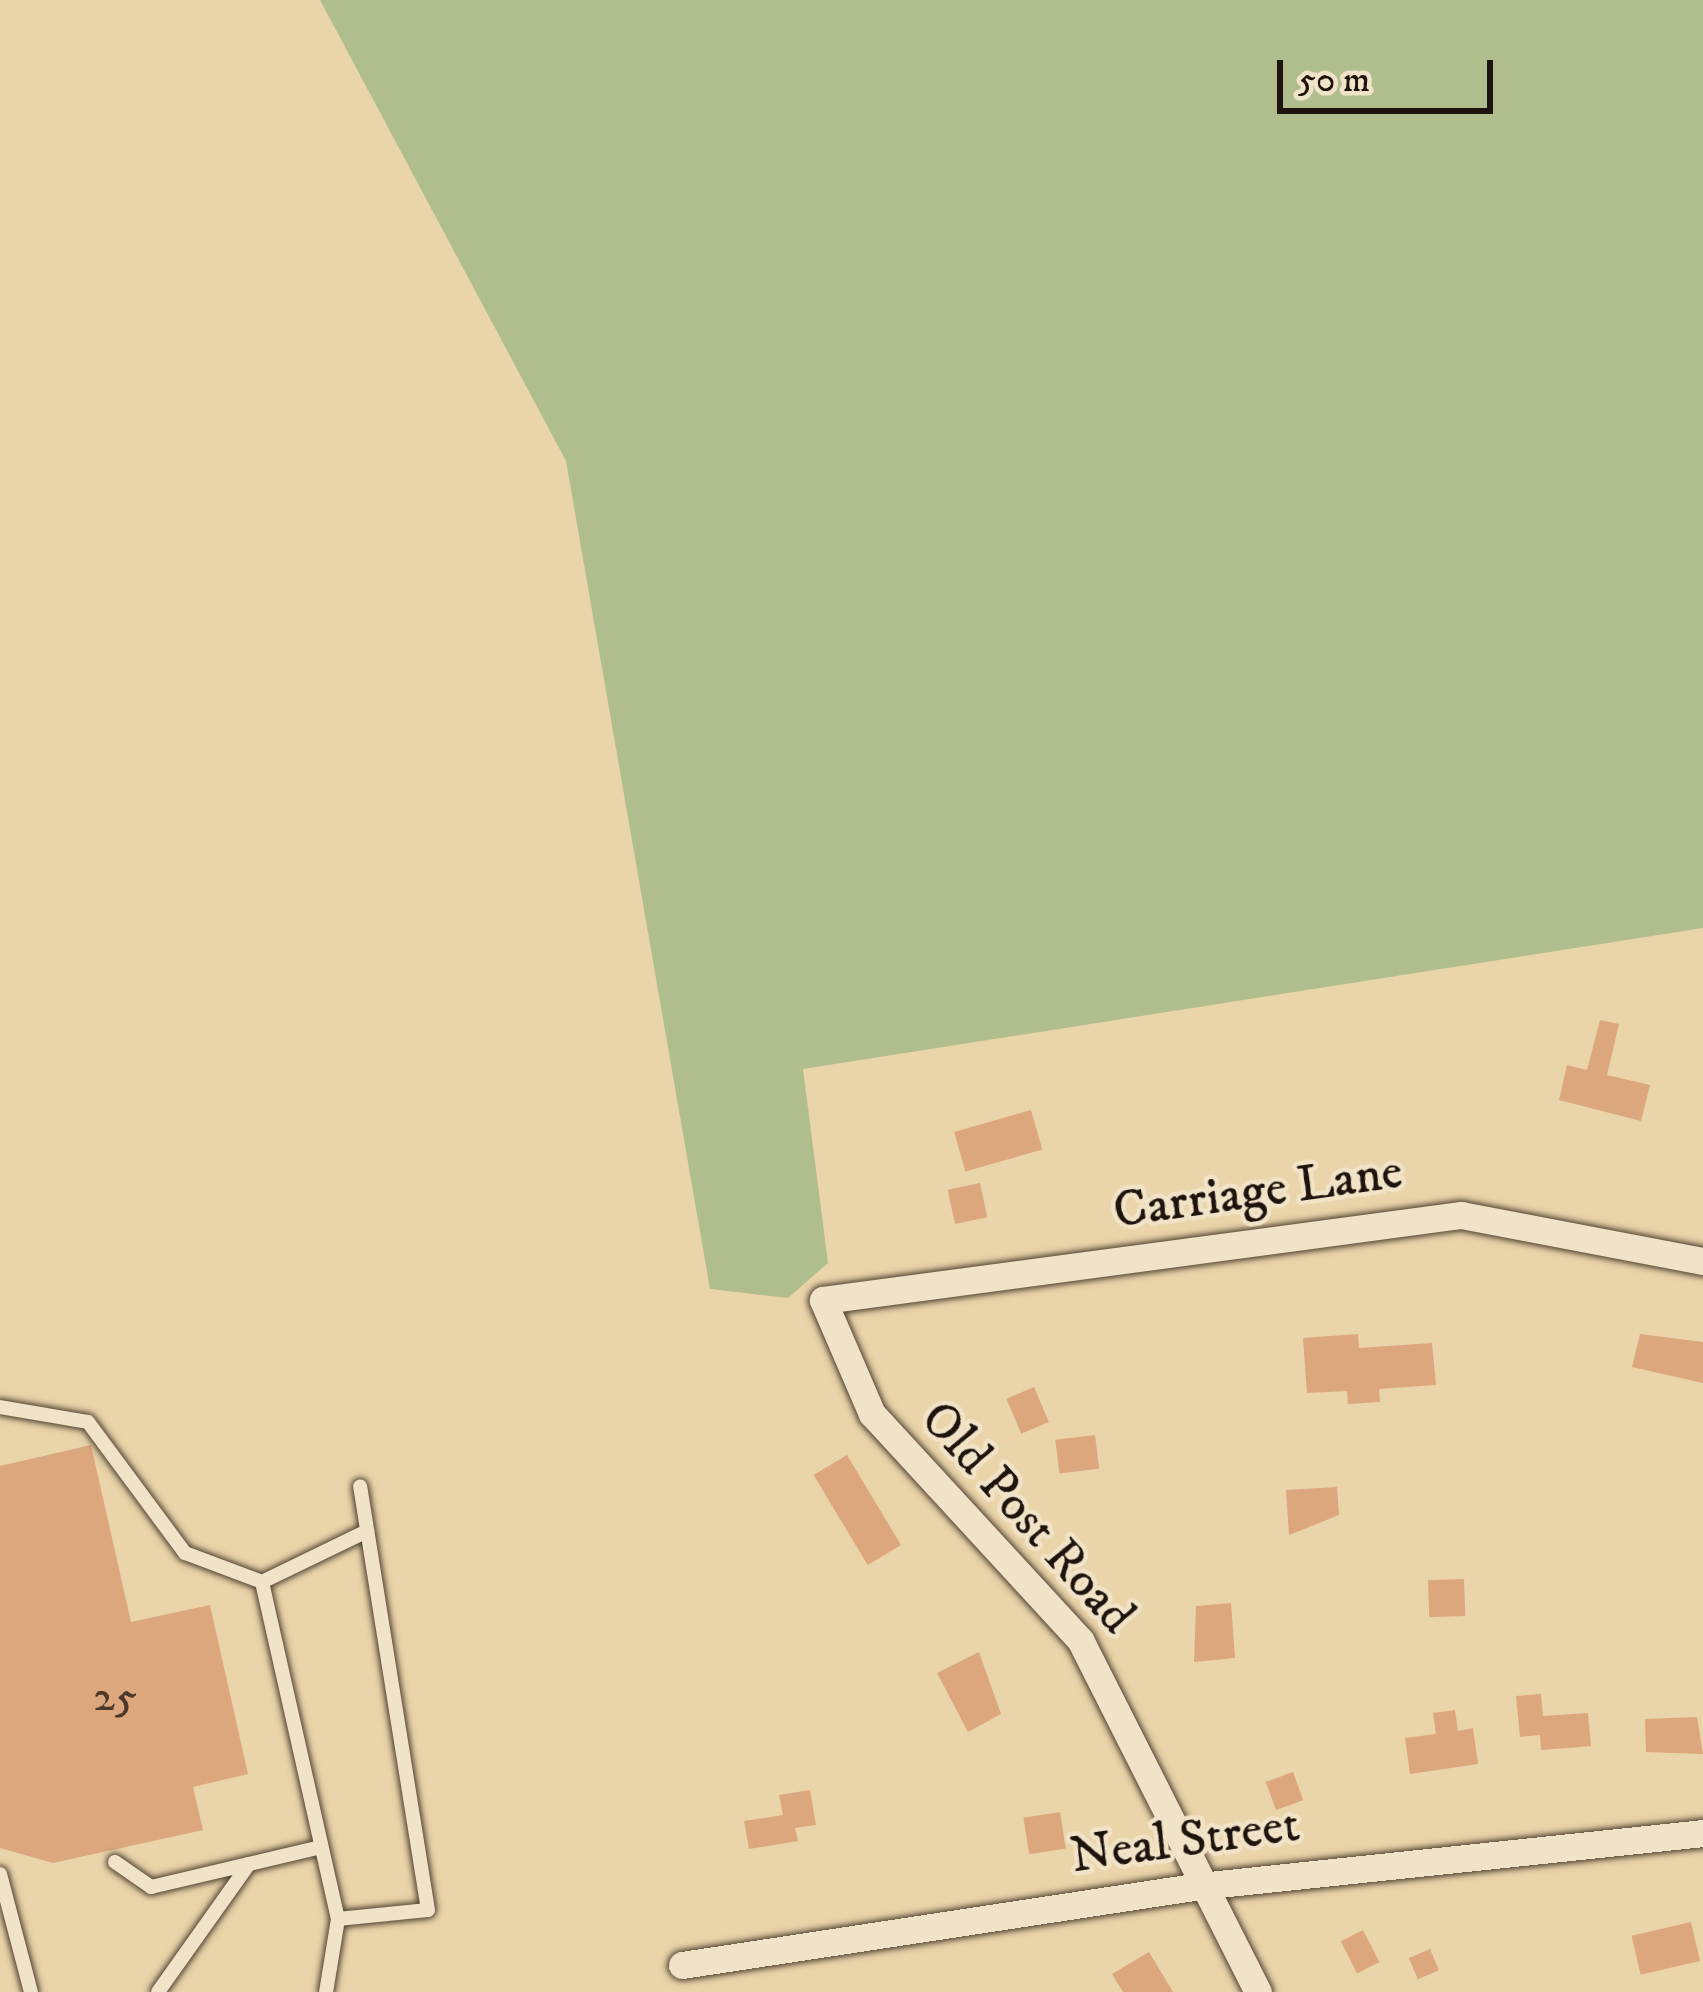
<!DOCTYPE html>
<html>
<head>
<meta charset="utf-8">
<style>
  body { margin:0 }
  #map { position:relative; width:1703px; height:1992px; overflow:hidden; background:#ead4a9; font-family:"IM FELL DW Pica",serif }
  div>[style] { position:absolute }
  .green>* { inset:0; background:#b0be8e }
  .building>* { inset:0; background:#dda77d; transform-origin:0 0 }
  .roads { filter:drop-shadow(0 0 3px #514434) drop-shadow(0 0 3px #514434) }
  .lane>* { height:14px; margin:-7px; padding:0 7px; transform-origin:7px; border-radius:7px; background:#f1e3c7 }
  .street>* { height:27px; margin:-13.5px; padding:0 13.5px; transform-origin:13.5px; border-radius:13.5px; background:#f1e3c7 }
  span { translate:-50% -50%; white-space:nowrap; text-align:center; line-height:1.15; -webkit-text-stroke:9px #f1e3c7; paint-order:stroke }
  .number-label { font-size:45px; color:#4e3929 }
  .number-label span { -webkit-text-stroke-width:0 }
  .street-label { font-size:51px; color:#1e140d }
  .scale { position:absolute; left:1277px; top:60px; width:216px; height:54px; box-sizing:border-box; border:6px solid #1e140d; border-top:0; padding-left:15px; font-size:36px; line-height:42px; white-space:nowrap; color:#1e140d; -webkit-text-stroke:9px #f1e3c7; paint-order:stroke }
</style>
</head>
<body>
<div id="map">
  <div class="green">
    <i style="clip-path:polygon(320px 0,1703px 0,1703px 928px,803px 1069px,828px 1263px,788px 1298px,710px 1289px,566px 461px)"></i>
  </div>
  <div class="building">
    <i style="clip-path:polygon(1600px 1020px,1619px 1024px,1607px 1075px,1650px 1085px,1641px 1121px,1559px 1100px,1567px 1065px,1587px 1070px)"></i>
    <i style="left:1031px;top:1110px;width:41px;height:80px;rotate:74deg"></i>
    <i style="left:980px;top:1183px;width:35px;height:33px;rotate:78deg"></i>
    <i style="clip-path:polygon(1358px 1334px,1359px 1348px,1432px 1343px,1436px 1385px,1379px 1389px,1380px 1402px,1348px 1404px,1347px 1391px,1307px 1393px,1303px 1338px)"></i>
    <i style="clip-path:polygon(1640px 1334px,1703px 1342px,1703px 1383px,1632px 1367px)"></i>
    <i style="left:1034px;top:1387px;width:38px;height:30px;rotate:67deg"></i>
    <i style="left:1095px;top:1435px;width:34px;height:40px;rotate:83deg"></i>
    <i style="clip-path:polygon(91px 1445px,131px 1622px,210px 1605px,248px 1774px,193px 1787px,203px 1830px,53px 1863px,0 1848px,0 1466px)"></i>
    <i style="left:847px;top:1455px;width:105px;height:39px;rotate:59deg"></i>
    <i style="clip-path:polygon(1337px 1487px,1339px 1515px,1289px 1535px,1286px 1490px)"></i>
    <i style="left:1464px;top:1579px;width:37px;height:36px;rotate:88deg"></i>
    <i style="clip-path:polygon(1231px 1603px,1235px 1658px,1194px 1662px,1196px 1606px)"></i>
    <i style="clip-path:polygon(979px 1652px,1001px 1714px,968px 1732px,937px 1673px)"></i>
    <i style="clip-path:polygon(1541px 1694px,1543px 1716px,1588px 1713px,1591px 1746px,1541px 1750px,1540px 1735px,1520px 1737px,1516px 1696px)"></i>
    <i style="clip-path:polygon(1455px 1710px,1458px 1731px,1473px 1728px,1478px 1764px,1410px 1774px,1405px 1738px,1436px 1734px,1433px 1713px)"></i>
    <i style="clip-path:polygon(1697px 1717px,1703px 1754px,1646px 1752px,1645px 1719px)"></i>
    <i style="left:1293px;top:1772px;width:30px;height:29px;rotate:70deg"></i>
    <i style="clip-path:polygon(810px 1790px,816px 1825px,795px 1828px,798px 1841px,749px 1849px,744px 1821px,783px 1815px,779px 1795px)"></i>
    <i style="left:1060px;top:1812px;width:37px;height:37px;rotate:81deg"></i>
    <i style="left:1691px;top:1922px;width:40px;height:61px;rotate:77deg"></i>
    <i style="left:1363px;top:1930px;width:36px;height:25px;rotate:63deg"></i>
    <i style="left:1430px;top:1949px;width:23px;height:23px;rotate:67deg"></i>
    <i style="clip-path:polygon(1149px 1952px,1173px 1992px,1123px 1992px,1112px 1974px)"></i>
  </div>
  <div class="roads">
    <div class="lane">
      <i style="left:0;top:1407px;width:89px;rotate:9.7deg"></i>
      <i style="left:88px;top:1422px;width:163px;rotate:53.5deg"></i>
      <i style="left:185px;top:1553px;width:82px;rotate:20.6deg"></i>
      <i style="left:262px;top:1582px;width:345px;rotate:77.3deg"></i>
      <i style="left:338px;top:1919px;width:74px;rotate:99.3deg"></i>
      <i style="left:262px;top:1582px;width:117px;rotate:-25.9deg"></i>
      <i style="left:115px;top:1862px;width:44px;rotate:34.8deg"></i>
      <i style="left:151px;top:1887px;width:101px;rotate:-13.2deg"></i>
      <i style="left:0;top:1874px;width:122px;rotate:75.3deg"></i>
      <i style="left:338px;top:1919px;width:90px;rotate:-5.7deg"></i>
      <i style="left:428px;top:1910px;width:429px;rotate:-99.1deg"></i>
      <i style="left:158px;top:1992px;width:157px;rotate:-54.6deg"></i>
      <i style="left:249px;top:1864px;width:74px;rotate:-13.3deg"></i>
    </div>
    <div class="street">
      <i style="left:682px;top:1965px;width:524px;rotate:-8.67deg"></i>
      <i style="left:1200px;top:1886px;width:506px;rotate:-6.01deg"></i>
      <i style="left:1258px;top:1992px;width:393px;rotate:-116.8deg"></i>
      <i style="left:1081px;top:1641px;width:309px;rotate:-132.6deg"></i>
      <i style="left:872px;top:1414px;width:124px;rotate:-113.3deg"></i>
      <i style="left:823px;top:1300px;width:644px;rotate:-7.59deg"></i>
      <i style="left:1461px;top:1215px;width:246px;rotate:10.8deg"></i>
    </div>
  </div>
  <div class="number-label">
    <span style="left:115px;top:1698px">25</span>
  </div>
  <div class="street-label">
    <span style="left:1258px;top:1192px;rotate:-8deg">Carriage Lane</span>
    <span style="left:1027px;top:1518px;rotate:48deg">Old Post Road</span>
    <span style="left:1185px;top:1841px;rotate:-8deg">Neal Street</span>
  </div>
  <div class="scale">50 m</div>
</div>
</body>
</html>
